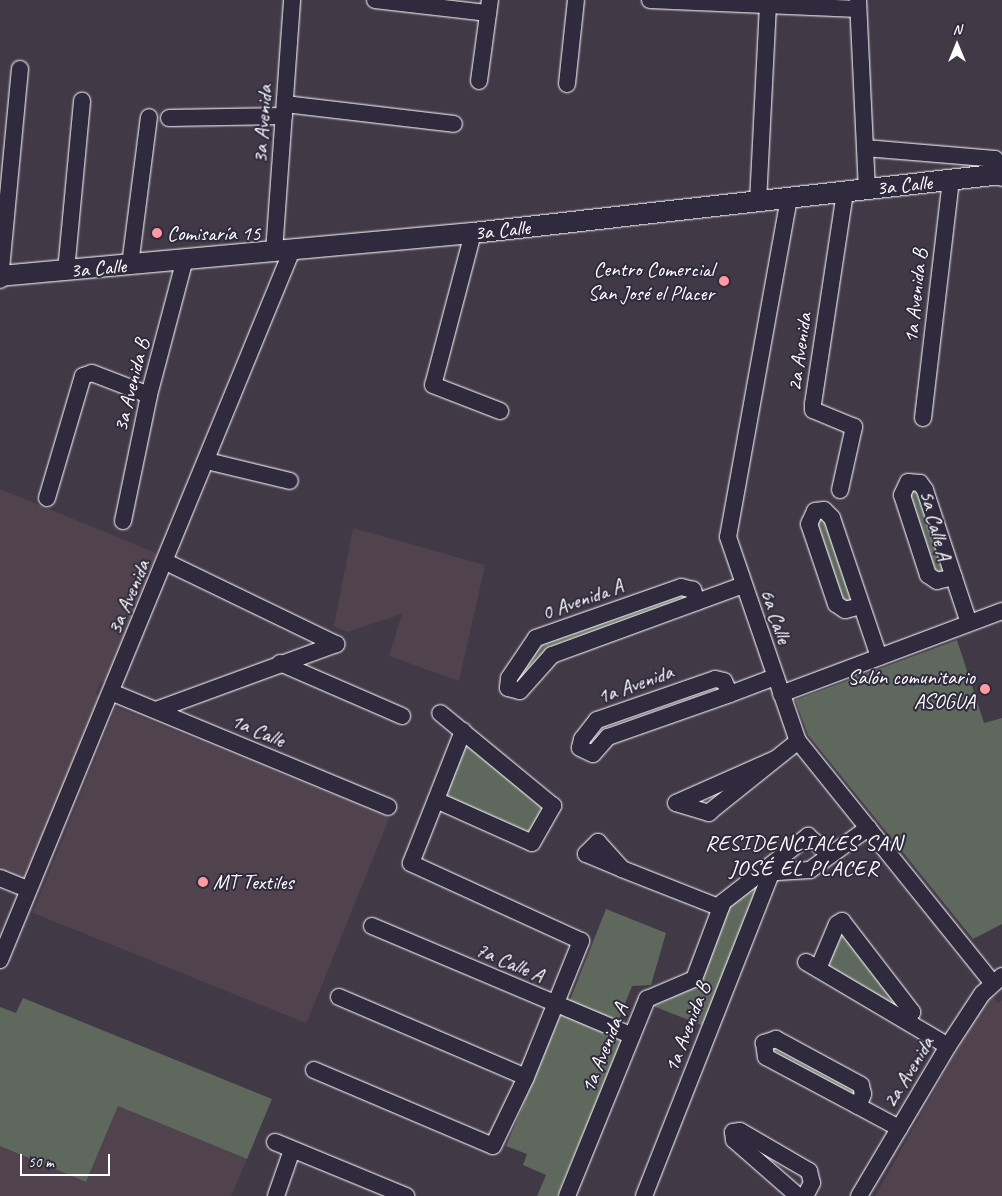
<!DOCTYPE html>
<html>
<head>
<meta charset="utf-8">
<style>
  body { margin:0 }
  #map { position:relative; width:1002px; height:1196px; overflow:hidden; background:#423946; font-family:Caveat,sans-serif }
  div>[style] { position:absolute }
  .built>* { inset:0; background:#50434d; transform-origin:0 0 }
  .green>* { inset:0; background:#5e685d }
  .roads { filter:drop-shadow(0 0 1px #fff) drop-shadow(0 0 1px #fff) }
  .minor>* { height:16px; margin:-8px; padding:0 8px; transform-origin:8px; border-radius:8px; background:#2f2a3d }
  .major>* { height:20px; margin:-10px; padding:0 10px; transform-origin:10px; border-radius:10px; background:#2f2a3d }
  .dots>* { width:14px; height:14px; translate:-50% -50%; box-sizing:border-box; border:2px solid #2f2a3d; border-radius:50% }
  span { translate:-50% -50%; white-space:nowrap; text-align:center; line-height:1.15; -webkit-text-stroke:4px #2f2a3d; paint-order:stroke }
  .street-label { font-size:21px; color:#fff }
  .poi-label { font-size:21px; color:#fff }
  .left { translate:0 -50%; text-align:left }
  .right { translate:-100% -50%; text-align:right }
  .neighbourhood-label { font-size:22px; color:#fff; letter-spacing:1px }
  .north { position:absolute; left:932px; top:20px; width:50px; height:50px; -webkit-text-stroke:4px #2f2a3d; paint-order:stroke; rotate:0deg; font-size:14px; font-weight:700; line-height:20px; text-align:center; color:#fff }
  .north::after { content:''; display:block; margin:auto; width:18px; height:22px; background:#fff; clip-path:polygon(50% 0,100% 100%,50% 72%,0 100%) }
  .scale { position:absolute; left:20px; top:1154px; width:90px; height:22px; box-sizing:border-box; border:2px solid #fff; border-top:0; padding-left:6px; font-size:15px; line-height:18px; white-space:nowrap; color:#fff; -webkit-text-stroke:4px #2f2a3d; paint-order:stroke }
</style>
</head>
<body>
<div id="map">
  <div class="built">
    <i style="clip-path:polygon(0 489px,156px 553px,158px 558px,149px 567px,147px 583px,106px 680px,100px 683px,96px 694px,101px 696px,25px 880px,0 869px)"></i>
    <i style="clip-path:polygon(353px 528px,485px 565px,459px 681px,389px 656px,402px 614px,347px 632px,334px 626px)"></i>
    <i style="left:116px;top:707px;width:295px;height:222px;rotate:22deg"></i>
    <i style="clip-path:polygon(990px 992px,998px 1003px,1002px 1000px,1002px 1196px,875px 1196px)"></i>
    <i style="clip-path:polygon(118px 1106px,247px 1159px,231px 1196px,0 1196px,0 1146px,86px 1182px)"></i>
  </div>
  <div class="green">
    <i style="clip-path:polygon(912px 481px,954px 577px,937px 581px,902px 488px)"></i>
    <i style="clip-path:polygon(820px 510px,861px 606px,845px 610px,809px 520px)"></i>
    <i style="clip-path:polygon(681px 587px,697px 602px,552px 655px,520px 691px,507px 686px,536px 638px)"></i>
    <i style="clip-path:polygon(957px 640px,984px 723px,1002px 718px,1002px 924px,973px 939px,808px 735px,795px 700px)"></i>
    <i style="clip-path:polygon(463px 731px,550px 802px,536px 841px,436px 800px)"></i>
    <i style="clip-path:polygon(760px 880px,704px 1026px,653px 1006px,696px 987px,727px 906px)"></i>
    <i style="clip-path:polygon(606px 909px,666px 933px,651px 985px,632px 986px,617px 1024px,568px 1005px)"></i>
    <i style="clip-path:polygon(837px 924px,912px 1012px,907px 1021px,818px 969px)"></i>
    <i style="clip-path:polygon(23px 998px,272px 1099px,247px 1159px,118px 1106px,86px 1182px,0 1146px,0 1007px,16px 1013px)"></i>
    <i style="clip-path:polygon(562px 1012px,623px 1038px,557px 1196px,537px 1196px,546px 1175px,523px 1165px,527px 1154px,506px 1146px)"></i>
    <i style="clip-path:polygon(764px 1043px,858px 1083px,858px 1106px,762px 1045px)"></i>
  </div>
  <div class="roads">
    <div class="minor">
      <i style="left:375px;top:0;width:114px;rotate:6.6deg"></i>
      <i style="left:650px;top:0;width:208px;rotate:2.5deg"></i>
      <i style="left:858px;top:0;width:189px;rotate:87.3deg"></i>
      <i style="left:479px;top:81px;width:82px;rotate:-82.3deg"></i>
      <i style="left:567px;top:84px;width:84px;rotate:-83.9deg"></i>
      <i style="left:285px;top:104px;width:170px;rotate:6.7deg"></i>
      <i style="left:169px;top:118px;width:115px;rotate:-1deg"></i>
      <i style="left:865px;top:148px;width:130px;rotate:4.8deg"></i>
      <i style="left:995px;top:159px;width:20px;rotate:70deg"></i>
      <i style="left:789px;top:198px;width:344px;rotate:100.2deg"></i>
      <i style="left:728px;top:537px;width:216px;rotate:71.1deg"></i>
      <i style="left:798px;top:741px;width:309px;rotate:51.2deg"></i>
      <i style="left:758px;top:202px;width:197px;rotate:-87.1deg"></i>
      <i style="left:473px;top:233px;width:157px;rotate:104.7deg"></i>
      <i style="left:433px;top:385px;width:72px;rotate:21.2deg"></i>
      <i style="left:274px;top:252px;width:253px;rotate:-85.9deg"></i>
      <i style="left:130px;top:265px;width:149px;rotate:-82.7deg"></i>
      <i style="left:66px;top:271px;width:171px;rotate:-84.6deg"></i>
      <i style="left:0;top:280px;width:212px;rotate:-84.6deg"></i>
      <i style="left:923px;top:418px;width:240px;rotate:-83.3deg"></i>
      <i style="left:207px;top:461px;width:85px;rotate:13.5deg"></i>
      <i style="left:840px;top:490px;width:65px;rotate:-77.5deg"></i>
      <i style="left:854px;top:427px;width:44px;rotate:-157.5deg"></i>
      <i style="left:813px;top:410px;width:6px;rotate:-90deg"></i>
      <i style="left:813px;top:404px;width:213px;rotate:-81.4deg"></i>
      <i style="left:47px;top:498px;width:127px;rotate:-73.6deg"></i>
      <i style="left:83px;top:376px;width:9px;rotate:-18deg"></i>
      <i style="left:92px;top:373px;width:61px;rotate:21.1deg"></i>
      <i style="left:123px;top:521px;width:129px;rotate:-78.3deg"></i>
      <i style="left:149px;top:395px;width:141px;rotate:-75.2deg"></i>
      <i style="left:166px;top:562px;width:189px;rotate:25.8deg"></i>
      <i style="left:954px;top:577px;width:17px;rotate:167deg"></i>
      <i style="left:937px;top:581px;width:11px;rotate:-146deg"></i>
      <i style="left:928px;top:575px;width:84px;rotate:-108deg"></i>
      <i style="left:902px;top:495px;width:14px;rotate:-65deg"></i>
      <i style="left:908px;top:482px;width:12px;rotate:5deg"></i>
      <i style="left:920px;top:483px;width:9px;rotate:54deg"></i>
      <i style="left:925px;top:490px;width:140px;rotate:71.7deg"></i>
      <i style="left:697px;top:602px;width:13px;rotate:-108deg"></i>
      <i style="left:693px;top:590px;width:12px;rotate:-166deg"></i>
      <i style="left:681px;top:587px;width:154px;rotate:160.6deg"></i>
      <i style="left:536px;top:638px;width:48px;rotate:124deg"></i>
      <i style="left:509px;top:678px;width:10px;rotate:96deg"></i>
      <i style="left:508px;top:688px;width:12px;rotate:14deg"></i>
      <i style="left:520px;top:691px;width:48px;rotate:-48.4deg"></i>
      <i style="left:552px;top:655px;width:203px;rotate:-20.1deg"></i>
      <i style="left:861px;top:606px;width:16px;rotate:166deg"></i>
      <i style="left:845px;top:610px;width:11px;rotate:-146deg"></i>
      <i style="left:836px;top:604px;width:84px;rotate:-108.6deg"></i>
      <i style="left:809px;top:524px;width:14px;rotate:-65deg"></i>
      <i style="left:815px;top:511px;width:9px;rotate:-6deg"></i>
      <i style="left:824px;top:510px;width:11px;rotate:45deg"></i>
      <i style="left:832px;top:518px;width:147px;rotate:71.3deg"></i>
      <i style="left:280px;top:663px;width:133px;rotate:23.5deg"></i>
      <i style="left:111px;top:692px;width:300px;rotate:22.5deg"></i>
      <i style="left:730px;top:694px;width:14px;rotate:-115deg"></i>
      <i style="left:724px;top:681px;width:9px;rotate:-167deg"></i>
      <i style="left:715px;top:679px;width:125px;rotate:160.8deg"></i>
      <i style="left:597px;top:720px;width:24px;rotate:128deg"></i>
      <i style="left:582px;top:739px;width:9px;rotate:103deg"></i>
      <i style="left:580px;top:748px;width:14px;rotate:25deg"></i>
      <i style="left:593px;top:754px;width:23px;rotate:-49deg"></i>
      <i style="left:608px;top:737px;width:129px;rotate:-19.4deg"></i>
      <i style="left:730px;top:694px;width:48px;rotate:-20.7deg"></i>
      <i style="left:781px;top:694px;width:236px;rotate:-20.6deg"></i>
      <i style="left:156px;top:710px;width:192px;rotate:-20.1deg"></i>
      <i style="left:775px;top:759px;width:108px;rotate:156deg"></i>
      <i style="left:676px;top:803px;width:34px;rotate:17deg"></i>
      <i style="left:709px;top:813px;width:4px;rotate:-45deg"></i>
      <i style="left:712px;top:810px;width:110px;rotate:-38.7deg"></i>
      <i style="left:436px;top:800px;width:105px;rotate:24.1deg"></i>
      <i style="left:532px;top:843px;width:43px;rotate:-60.4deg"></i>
      <i style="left:553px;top:806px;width:146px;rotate:-140.5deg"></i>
      <i style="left:622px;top:869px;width:39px;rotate:-157deg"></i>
      <i style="left:586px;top:854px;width:17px;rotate:-45deg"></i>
      <i style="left:598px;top:842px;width:36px;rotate:48deg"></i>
      <i style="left:622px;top:869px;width:106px;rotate:21.5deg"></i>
      <i style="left:761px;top:873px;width:49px;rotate:-3.5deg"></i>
      <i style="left:810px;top:870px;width:72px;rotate:-35.9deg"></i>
      <i style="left:0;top:878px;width:31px;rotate:22deg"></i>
      <i style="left:372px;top:926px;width:282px;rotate:22.9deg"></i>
      <i style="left:0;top:960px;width:768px;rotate:-67.64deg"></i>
      <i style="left:806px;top:962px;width:165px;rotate:30.6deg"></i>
      <i style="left:818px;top:969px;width:49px;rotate:-67.1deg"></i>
      <i style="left:837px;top:924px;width:6px;rotate:-31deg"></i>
      <i style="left:842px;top:921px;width:115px;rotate:52.4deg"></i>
      <i style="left:912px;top:1012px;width:10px;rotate:119deg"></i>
      <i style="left:339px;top:997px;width:203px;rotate:23.2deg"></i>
      <i style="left:314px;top:1070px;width:194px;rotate:23deg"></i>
      <i style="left:493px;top:1146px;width:76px;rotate:-64.4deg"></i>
      <i style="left:526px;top:1077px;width:147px;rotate:-68deg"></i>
      <i style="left:581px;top:941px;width:187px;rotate:-155.4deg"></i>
      <i style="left:411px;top:863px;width:142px;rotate:-68.5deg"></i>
      <i style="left:858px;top:1106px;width:13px;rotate:-67deg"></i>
      <i style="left:863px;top:1094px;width:9px;rotate:-103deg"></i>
      <i style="left:861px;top:1085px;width:97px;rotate:-151.6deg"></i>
      <i style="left:776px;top:1039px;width:13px;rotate:162deg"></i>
      <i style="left:764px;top:1043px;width:14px;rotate:82deg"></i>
      <i style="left:766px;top:1057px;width:104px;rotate:28deg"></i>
      <i style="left:858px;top:1106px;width:47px;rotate:28.2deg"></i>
      <i style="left:275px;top:1142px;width:142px;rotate:22.4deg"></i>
      <i style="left:276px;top:1196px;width:49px;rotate:-70.8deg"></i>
      <i style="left:567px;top:1196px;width:213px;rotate:-67.9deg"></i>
      <i style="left:647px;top:999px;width:51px;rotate:-23.1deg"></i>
      <i style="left:694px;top:979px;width:82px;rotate:-69.4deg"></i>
      <i style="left:723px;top:902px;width:108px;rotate:-37.8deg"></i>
      <i style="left:808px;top:836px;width:29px;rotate:41deg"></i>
      <i style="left:644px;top:1196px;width:347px;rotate:-68.5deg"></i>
      <i style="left:798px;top:1196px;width:85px;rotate:-138.8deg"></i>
      <i style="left:734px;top:1140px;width:8px;rotate:-97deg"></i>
      <i style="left:733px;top:1132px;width:7px;rotate:-8deg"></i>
      <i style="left:740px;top:1131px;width:80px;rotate:30.1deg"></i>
      <i style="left:809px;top:1171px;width:12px;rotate:76deg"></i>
      <i style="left:812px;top:1183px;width:15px;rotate:118deg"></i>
      <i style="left:859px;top:1196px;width:174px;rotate:-59.3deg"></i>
      <i style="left:948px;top:1046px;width:62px;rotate:-56.8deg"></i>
      <i style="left:982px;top:994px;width:27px;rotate:-42deg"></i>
    </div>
    <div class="major">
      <i style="left:0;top:276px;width:475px;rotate:-5.2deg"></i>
      <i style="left:473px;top:233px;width:532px;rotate:-6.36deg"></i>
    </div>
  </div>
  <div class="dots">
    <i style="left:157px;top:233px;background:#ff9aa2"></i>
    <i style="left:724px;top:281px;background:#ff9aa2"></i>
    <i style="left:985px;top:689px;background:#ff9aa2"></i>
    <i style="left:203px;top:882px;background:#ff9aa2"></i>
  </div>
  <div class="street-label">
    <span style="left:262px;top:124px;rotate:-86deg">3a Avenida</span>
    <span style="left:904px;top:185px;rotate:-6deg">3a Calle</span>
    <span style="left:502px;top:230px;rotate:-6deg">3a Calle</span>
    <span style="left:98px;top:268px;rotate:-5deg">3a Calle</span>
    <span style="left:915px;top:296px;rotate:-84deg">1a Avenida B</span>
    <span style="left:799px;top:352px;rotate:-82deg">2a Avenida</span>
    <span style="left:131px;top:385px;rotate:-76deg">3a Avenida B</span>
    <span style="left:936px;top:525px;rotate:75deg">5a Calle A</span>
    <span style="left:128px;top:597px;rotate:-67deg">3a Avenida</span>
    <span style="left:582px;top:599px;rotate:-20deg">0 Avenida A</span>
    <span style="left:776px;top:616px;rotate:71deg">6a Calle</span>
    <span style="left:635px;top:684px;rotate:-20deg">1a Avenida</span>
    <span style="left:258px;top:730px;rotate:23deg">1a Calle</span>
    <span style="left:510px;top:962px;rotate:23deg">7a Calle A</span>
    <span style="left:687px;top:1027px;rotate:-69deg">1a Avenida B</span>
    <span style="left:604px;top:1048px;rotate:-68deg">1a Avenida A</span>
    <span style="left:908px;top:1072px;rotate:-59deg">2a Avenida</span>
  </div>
  <div class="poi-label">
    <span class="left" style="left:167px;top:233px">Comisaría 15</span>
    <span class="right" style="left:714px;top:281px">Centro Comercial<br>San José el Placer</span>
    <span class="right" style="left:975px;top:689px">Salón comunitario<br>ASOGUA</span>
    <span class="left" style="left:213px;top:882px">MT Textiles</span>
  </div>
  <div class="neighbourhood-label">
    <span style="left:804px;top:856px">RESIDENCIALES SAN<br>JOSÉ EL PLACER</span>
  </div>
  <div class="north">N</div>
  <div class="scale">50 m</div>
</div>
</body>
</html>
